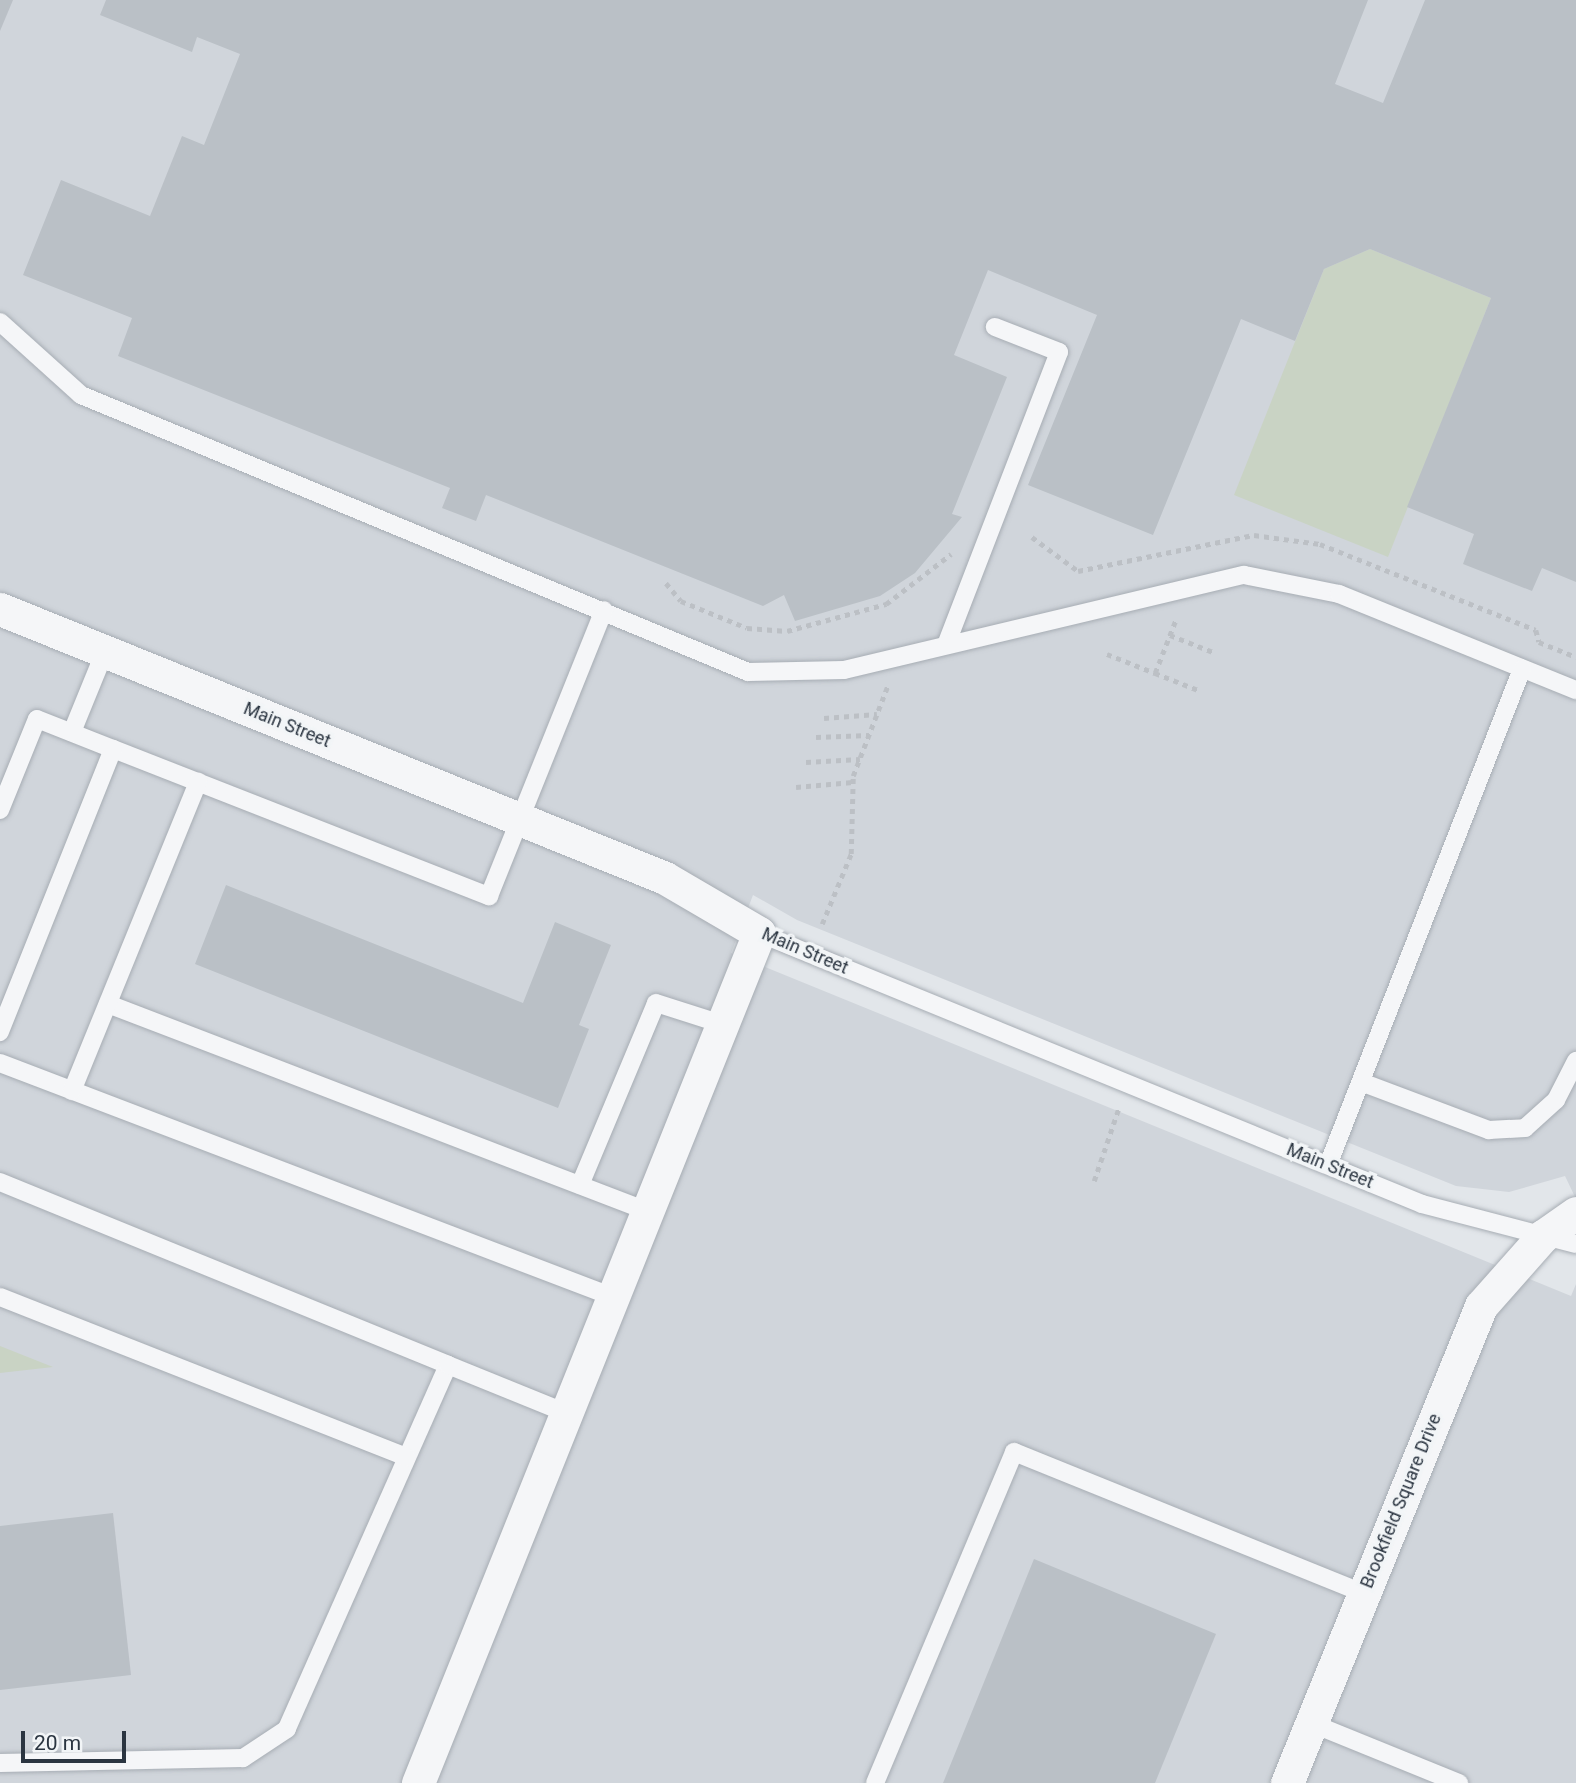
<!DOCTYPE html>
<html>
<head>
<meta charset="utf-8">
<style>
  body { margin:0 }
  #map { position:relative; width:1576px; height:1783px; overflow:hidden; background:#e2e6ea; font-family:Roboto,sans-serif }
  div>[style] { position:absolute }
  .built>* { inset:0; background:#d0d5db }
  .green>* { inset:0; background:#c9d3c4 }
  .building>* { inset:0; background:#bac0c6 }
  .path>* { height:4.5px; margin-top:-2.25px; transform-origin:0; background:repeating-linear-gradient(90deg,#bcc0c5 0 5px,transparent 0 10px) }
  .roads { filter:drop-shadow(0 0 2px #a7adb4) drop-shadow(0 0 2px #a7adb4) }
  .lane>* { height:18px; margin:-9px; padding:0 9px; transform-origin:9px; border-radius:9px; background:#f5f6f8 }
  .street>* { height:33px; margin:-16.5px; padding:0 16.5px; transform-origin:16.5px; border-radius:16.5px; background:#f5f6f8 }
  span { translate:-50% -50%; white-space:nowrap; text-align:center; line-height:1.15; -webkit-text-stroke:7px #f2f5f7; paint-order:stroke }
  .street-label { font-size:18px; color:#2b3541 }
  .scale { position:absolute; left:21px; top:1731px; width:105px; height:32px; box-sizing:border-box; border:4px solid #2b3541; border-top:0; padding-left:9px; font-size:21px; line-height:24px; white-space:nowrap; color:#2b3541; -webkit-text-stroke:5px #f2f5f7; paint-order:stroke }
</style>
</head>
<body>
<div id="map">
  <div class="built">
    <i style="clip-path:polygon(0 0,1576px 0,1576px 1199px,1565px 1176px,1509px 1192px,1456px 1186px,797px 920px,753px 895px,731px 953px,1571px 1296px,1576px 1284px,1576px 1783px,0 1783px)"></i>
  </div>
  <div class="green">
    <i style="clip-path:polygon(1370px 249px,1491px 298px,1388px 557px,1234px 495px,1324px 269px)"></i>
    <i style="clip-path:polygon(0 1346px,53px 1367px,0 1373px)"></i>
  </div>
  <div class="building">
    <i style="clip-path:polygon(0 0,13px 0,0 31px)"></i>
    <i style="clip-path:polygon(106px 0,1368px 0,1335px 84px,1383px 103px,1425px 0,1576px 0,1576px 582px,1542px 568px,1532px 591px,1463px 564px,1474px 534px,1407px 507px,1491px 298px,1370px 249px,1324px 269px,1295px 341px,1241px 319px,1153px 535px,1028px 485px,1097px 315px,988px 270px,954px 355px,1007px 377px,952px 514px,962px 517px,915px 573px,880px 596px,795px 621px,784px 595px,763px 606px,486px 495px,476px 521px,442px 508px,450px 488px,118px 356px,132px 318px,23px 275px,61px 180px,150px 216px,182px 136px,204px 145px,240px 54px,197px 37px,192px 52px,100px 15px)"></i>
    <i style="clip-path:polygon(226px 885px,523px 1003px,555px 922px,611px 945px,579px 1025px,589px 1029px,558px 1108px,195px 964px)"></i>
    <i style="clip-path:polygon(113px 1513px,131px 1675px,0 1690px,0 1526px)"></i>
    <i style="clip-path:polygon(1034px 1559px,1216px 1634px,1155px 1783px,943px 1783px)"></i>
  </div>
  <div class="path">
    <i style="left:1032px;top:537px;width:57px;rotate:36.5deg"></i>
    <i style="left:1078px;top:571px;width:180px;rotate:-11.6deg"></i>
    <i style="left:1254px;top:535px;width:67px;rotate:7.8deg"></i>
    <i style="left:1320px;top:544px;width:232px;rotate:21.7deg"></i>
    <i style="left:1536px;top:630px;width:12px;rotate:76deg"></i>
    <i style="left:1539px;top:642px;width:40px;rotate:22deg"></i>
    <i style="left:666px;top:583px;width:23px;rotate:50deg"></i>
    <i style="left:681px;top:601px;width:71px;rotate:22.2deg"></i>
    <i style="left:747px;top:628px;width:40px;rotate:4.3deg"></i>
    <i style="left:787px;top:631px;width:103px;rotate:-15.3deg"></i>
    <i style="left:886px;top:604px;width:82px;rotate:-37.6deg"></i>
    <i style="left:1170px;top:635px;width:46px;rotate:21.6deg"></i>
    <i style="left:1107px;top:654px;width:52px;rotate:21.6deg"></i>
    <i style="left:1155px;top:673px;width:58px;rotate:-68.7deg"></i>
    <i style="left:1155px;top:673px;width:46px;rotate:21.6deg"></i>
    <i style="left:824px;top:718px;width:53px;rotate:-4.3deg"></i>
    <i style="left:816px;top:737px;width:53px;rotate:-2.2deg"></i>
    <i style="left:806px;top:762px;width:54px;rotate:-3.2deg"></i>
    <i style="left:796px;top:787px;width:57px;rotate:-5deg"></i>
    <i style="left:822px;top:924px;width:76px;rotate:-67.5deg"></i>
    <i style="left:851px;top:854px;width:78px;rotate:-88.5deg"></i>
    <i style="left:853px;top:776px;width:97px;rotate:-69deg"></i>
    <i style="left:1094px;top:1181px;width:78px;rotate:-71.3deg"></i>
  </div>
  <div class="roads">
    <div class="lane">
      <i style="left:0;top:322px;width:109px;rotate:42deg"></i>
      <i style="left:81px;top:395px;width:722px;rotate:22.55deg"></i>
      <i style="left:748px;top:672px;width:96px;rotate:-1.2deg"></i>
      <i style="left:844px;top:670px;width:411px;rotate:-13.4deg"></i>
      <i style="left:1244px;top:575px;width:97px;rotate:11.3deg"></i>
      <i style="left:1339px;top:594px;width:256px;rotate:22.1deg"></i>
      <i style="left:946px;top:645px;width:314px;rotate:-68.9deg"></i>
      <i style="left:1059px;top:352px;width:69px;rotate:-158.7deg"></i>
      <i style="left:72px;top:732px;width:87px;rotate:-67.8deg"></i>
      <i style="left:113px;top:749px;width:404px;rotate:21.4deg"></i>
      <i style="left:489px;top:896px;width:308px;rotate:-68.1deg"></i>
      <i style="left:0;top:810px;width:98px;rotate:-67.9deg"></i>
      <i style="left:37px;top:719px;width:82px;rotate:21.5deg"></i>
      <i style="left:113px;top:749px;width:305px;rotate:111.8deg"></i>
      <i style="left:759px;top:933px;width:716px;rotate:22.23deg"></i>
      <i style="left:1422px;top:1204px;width:159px;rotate:14.6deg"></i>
      <i style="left:108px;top:1004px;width:577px;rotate:21.01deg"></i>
      <i style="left:0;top:1063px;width:656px;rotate:20.89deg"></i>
      <i style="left:1361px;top:1082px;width:137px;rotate:20.6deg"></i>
      <i style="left:1489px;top:1130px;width:36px;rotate:-3deg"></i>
      <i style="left:1525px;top:1128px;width:42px;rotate:-42.1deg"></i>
      <i style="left:1556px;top:1100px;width:44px;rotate:-62.9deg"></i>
      <i style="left:72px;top:1091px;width:334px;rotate:-67.8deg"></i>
      <i style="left:1328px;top:1165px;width:533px;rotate:-68.64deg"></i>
      <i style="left:0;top:1182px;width:484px;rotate:22.2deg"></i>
      <i style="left:448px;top:1365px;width:398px;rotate:113.9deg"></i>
      <i style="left:287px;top:1729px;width:53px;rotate:146.6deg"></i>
      <i style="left:243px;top:1758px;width:243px;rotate:178.8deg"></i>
      <i style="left:580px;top:1185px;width:197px;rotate:-67.3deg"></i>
      <i style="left:656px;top:1003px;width:69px;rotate:17.7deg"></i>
      <i style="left:0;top:1297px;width:437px;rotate:21.5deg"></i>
      <i style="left:448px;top:1365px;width:127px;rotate:22.1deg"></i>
      <i style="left:1311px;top:1723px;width:160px;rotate:22.1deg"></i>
      <i style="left:875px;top:1783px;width:359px;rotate:-67.2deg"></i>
      <i style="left:1014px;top:1452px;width:376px;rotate:22deg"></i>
    </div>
    <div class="street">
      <i style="left:0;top:609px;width:717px;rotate:22.02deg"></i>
      <i style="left:665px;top:878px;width:109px;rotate:30.3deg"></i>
      <i style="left:759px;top:933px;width:916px;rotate:111.86deg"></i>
      <i style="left:1287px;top:1783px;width:515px;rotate:-67.87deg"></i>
      <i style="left:1481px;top:1306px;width:94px;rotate:-48.5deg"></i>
      <i style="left:1543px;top:1236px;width:40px;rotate:-34.9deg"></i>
    </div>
  </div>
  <div class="street-label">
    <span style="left:287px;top:725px;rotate:22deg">Main Street</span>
    <span style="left:805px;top:951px;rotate:23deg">Main Street</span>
    <span style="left:1330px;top:1166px;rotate:22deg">Main Street</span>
    <span style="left:1401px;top:1501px;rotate:-68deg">Brookfield Square Drive</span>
  </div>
  <div class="scale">20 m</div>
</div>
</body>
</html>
